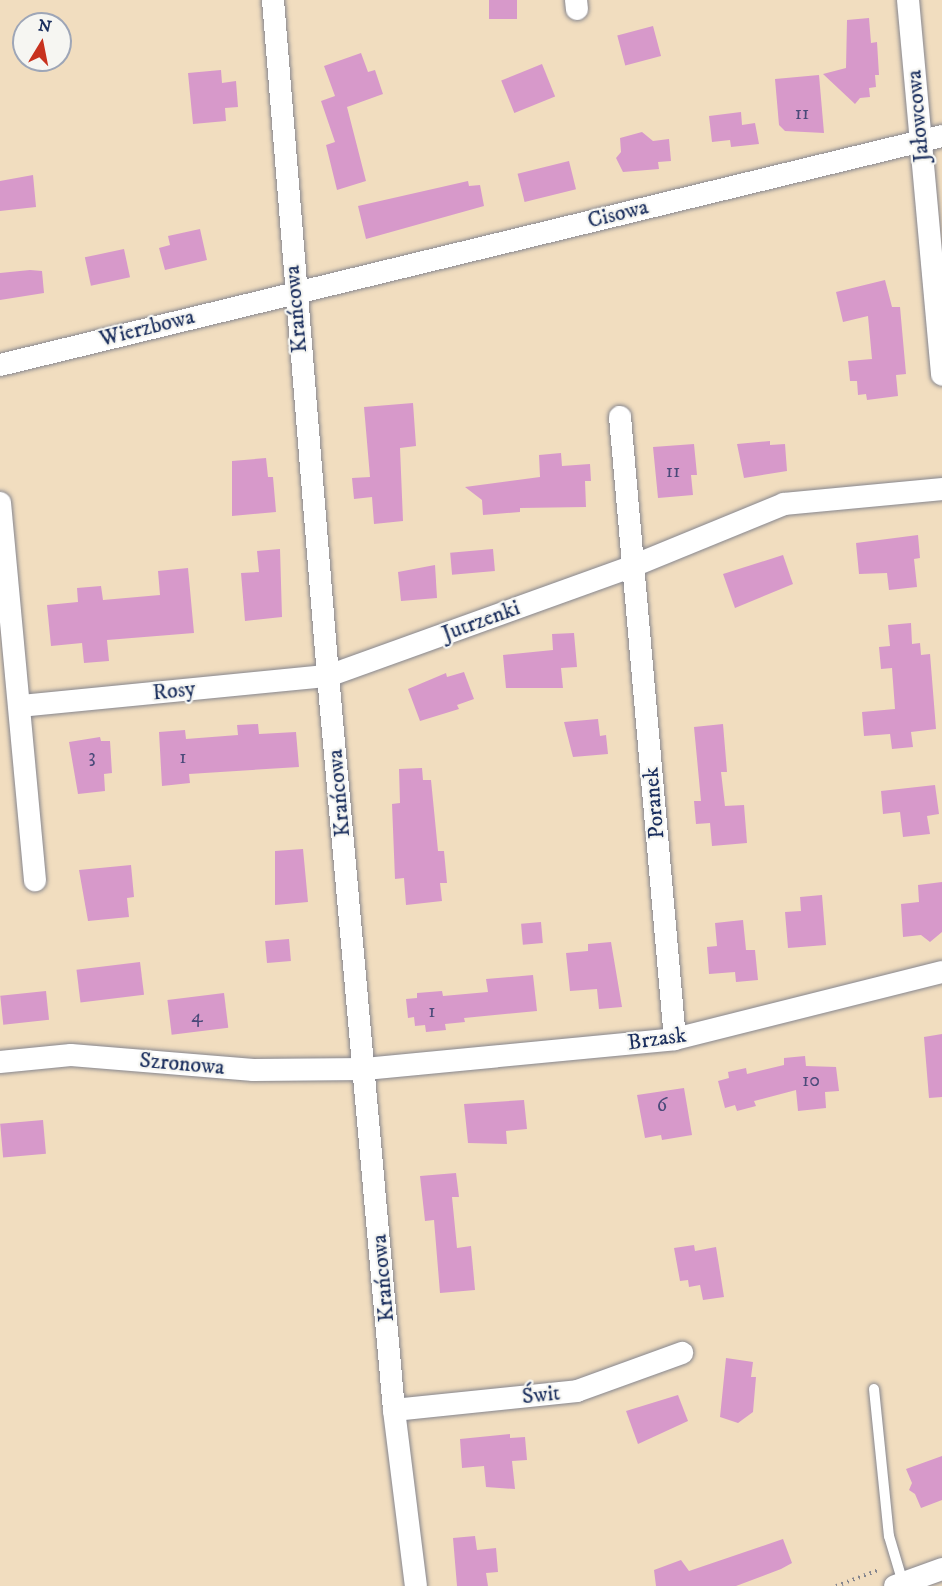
<!DOCTYPE html>
<html>
<head>
<meta charset="utf-8">
<style>
  body { margin:0 }
  #map { position:relative; width:942px; height:1586px; overflow:hidden; background:#f1ddbf; font-family:"IM FELL DW Pica",serif }
  div>[style] { position:absolute }
  .building>* { inset:0; background:#d799ca; transform-origin:0 0 }
  .path>* { height:4px; margin-top:-2px; transform-origin:0; background:repeating-linear-gradient(90deg,#86868e 0 1.5px,transparent 0 6px) }
  .roads { filter:drop-shadow(0 0 2px #86868e) drop-shadow(0 0 2px #86868e) }
  .lane>* { height:10px; margin:-5px; padding:0 5px; transform-origin:5px; border-radius:5px; background:#fff }
  .street>* { height:22px; margin:-11px; padding:0 11px; transform-origin:11px; border-radius:11px; background:#fff }
  span { translate:-50% -50%; white-space:nowrap; text-align:center; line-height:1.15; -webkit-text-stroke:4.5px #f6f6f2; paint-order:stroke }
  .number-label { font-size:20px; color:#4a4a79 }
  .number-label span { -webkit-text-stroke-width:0 }
  .street-label { font-size:22px; color:#1b2f5e }
  .north { position:absolute; left:12px; top:12px; width:60px; height:60px; box-sizing:border-box; background:#f6f6f2; border:2px solid #9ea6b7; border-radius:50%; rotate:10deg; font-size:16px; font-weight:700; line-height:24px; text-align:center; color:#1b2f5e }
  .north::after { content:''; display:block; margin:auto; width:21px; height:27px; background:#c8321e; clip-path:polygon(50% 0,100% 100%,50% 72%,0 100%) }
</style>
</head>
<body>
<div id="map">
  <div class="building">
    <i style="left:489px;top:0;width:28px;height:19px"></i>
    <i style="clip-path:polygon(869px 18px,871px 43px,877px 42px,879px 75px,875px 75px,876px 87px,869px 88px,870px 97px,860px 98px,855px 104px,823px 74px,846px 68px,847px 20px)"></i>
    <i style="left:653px;top:26px;width:31px;height:37px;rotate:75deg"></i>
    <i style="clip-path:polygon(361px 53px,368px 72px,375px 70px,383px 94px,347px 107px,366px 181px,337px 190px,326px 145px,335px 142px,321px 101px,335px 96px,324px 66px)"></i>
    <i style="left:542px;top:64px;width:35px;height:44px;rotate:68deg"></i>
    <i style="clip-path:polygon(221px 70px,222px 83px,236px 81px,238px 107px,225px 108px,226px 121px,193px 124px,188px 73px)"></i>
    <i style="clip-path:polygon(819px 75px,824px 133px,785px 131px,779px 125px,775px 79px)"></i>
    <i style="clip-path:polygon(741px 112px,742px 125px,755px 123px,759px 144px,731px 147px,730px 140px,712px 142px,709px 116px)"></i>
    <i style="clip-path:polygon(642px 132px,653px 141px,669px 139px,671px 161px,658px 162px,659px 169px,623px 172px,616px 158px,621px 152px,620px 138px)"></i>
    <i style="left:569px;top:161px;width:29px;height:53px;rotate:76deg"></i>
    <i style="clip-path:polygon(33px 175px,36px 207px,0 211px,0 181px)"></i>
    <i style="clip-path:polygon(468px 181px,469px 186px,480px 185px,484px 206px,366px 239px,358px 206px)"></i>
    <i style="clip-path:polygon(200px 229px,207px 260px,165px 270px,159px 248px,170px 245px,168px 236px)"></i>
    <i style="left:124px;top:249px;width:29px;height:40px;rotate:78deg"></i>
    <i style="clip-path:polygon(30px 270px,42px 271px,44px 293px,0 300px,0 273px)"></i>
    <i style="clip-path:polygon(885px 280px,892px 307px,900px 307px,906px 374px,896px 375px,898px 396px,867px 400px,866px 394px,858px 395px,857px 381px,850px 381px,848px 361px,872px 359px,868px 316px,843px 322px,836px 292px)"></i>
    <i style="clip-path:polygon(413px 403px,416px 446px,400px 448px,403px 521px,374px 524px,372px 497px,354px 499px,352px 478px,370px 477px,364px 407px)"></i>
    <i style="clip-path:polygon(770px 441px,770px 445px,785px 444px,787px 471px,744px 478px,737px 444px)"></i>
    <i style="clip-path:polygon(694px 444px,697px 475px,691px 475px,693px 495px,658px 498px,653px 447px)"></i>
    <i style="clip-path:polygon(561px 453px,562px 466px,590px 464px,591px 481px,585px 481px,586px 507px,520px 508px,520px 512px,483px 515px,482px 500px,465px 487px,540px 477px,539px 455px)"></i>
    <i style="clip-path:polygon(266px 458px,268px 477px,273px 477px,276px 512px,232px 516px,232px 461px)"></i>
    <i style="clip-path:polygon(918px 535px,920px 558px,914px 559px,917px 587px,889px 590px,887px 573px,859px 574px,856px 543px)"></i>
    <i style="clip-path:polygon(280px 549px,282px 617px,245px 621px,241px 573px,259px 572px,257px 551px)"></i>
    <i style="left:493px;top:549px;width:22px;height:43px;rotate:85deg"></i>
    <i style="clip-path:polygon(783px 555px,793px 584px,735px 608px,723px 574px)"></i>
    <i style="clip-path:polygon(435px 565px,437px 598px,401px 601px,398px 572px)"></i>
    <i style="clip-path:polygon(188px 568px,194px 633px,107px 640px,109px 661px,84px 663px,82px 643px,51px 646px,47px 605px,78px 602px,77px 588px,101px 586px,103px 600px,160px 595px,158px 571px)"></i>
    <i style="clip-path:polygon(911px 623px,912px 644px,920px 643px,921px 655px,930px 654px,936px 729px,911px 732px,913px 747px,892px 749px,890px 734px,864px 736px,862px 712px,895px 709px,892px 668px,881px 669px,879px 647px,890px 646px,888px 625px)"></i>
    <i style="clip-path:polygon(574px 633px,577px 667px,561px 668px,563px 688px,506px 688px,503px 655px,553px 650px,552px 634px)"></i>
    <i style="clip-path:polygon(464px 672px,474px 699px,457px 705px,459px 709px,420px 721px,408px 689px,446px 673px,447px 677px)"></i>
    <i style="clip-path:polygon(598px 719px,600px 736px,606px 735px,608px 754px,573px 757px,564px 722px)"></i>
    <i style="clip-path:polygon(258px 724px,259px 734px,296px 732px,299px 767px,189px 774px,190px 783px,162px 786px,159px 732px,185px 730px,186px 739px,238px 735px,237px 725px)"></i>
    <i style="clip-path:polygon(723px 724px,727px 772px,721px 772px,725px 806px,744px 805px,747px 843px,712px 846px,710px 823px,696px 824px,694px 801px,701px 801px,694px 727px)"></i>
    <i style="clip-path:polygon(100px 737px,101px 741px,110px 741px,112px 773px,104px 774px,105px 791px,78px 794px,69px 742px)"></i>
    <i style="clip-path:polygon(422px 768px,423px 780px,431px 780px,438px 851px,444px 851px,447px 883px,440px 883px,442px 901px,406px 905px,404px 878px,395px 879px,392px 804px,400px 803px,399px 769px)"></i>
    <i style="clip-path:polygon(935px 785px,939px 814px,927px 816px,930px 834px,903px 837px,900px 812px,883px 814px,881px 791px)"></i>
    <i style="clip-path:polygon(303px 849px,308px 902px,275px 905px,275px 851px)"></i>
    <i style="clip-path:polygon(131px 865px,134px 897px,127px 898px,129px 917px,88px 921px,79px 870px)"></i>
    <i style="clip-path:polygon(942px 882px,942px 932px,930px 942px,921px 935px,903px 937px,901px 904px,919px 902px,918px 885px)"></i>
    <i style="clip-path:polygon(822px 895px,826px 945px,788px 948px,785px 912px,801px 911px,800px 897px)"></i>
    <i style="clip-path:polygon(743px 920px,746px 950px,755px 950px,758px 980px,736px 982px,735px 972px,709px 974px,707px 947px,717px 946px,715px 923px)"></i>
    <i style="left:541px;top:922px;width:21px;height:20px;rotate:85deg"></i>
    <i style="left:289px;top:939px;width:22px;height:24px;rotate:85deg"></i>
    <i style="clip-path:polygon(611px 942px,622px 1007px,599px 1009px,597px 989px,570px 991px,566px 953px,588px 951px,588px 944px)"></i>
    <i style="left:140px;top:962px;width:33px;height:64px;rotate:83deg"></i>
    <i style="clip-path:polygon(533px 975px,537px 1011px,464px 1018px,465px 1022px,445px 1024px,446px 1030px,426px 1032px,425px 1025px,415px 1026px,414px 1017px,408px 1018px,406px 999px,417px 998px,417px 993px,442px 991px,443px 996px,488px 992px,486px 979px)"></i>
    <i style="left:46px;top:991px;width:29px;height:46px;rotate:84deg"></i>
    <i style="left:224px;top:993px;width:35px;height:57px;rotate:83deg"></i>
    <i style="clip-path:polygon(942px 1034px,942px 1097px,929px 1098px,924px 1037px)"></i>
    <i style="clip-path:polygon(805px 1056px,806px 1066px,836px 1067px,839px 1091px,825px 1092px,826px 1108px,798px 1111px,796px 1090px,754px 1101px,756px 1106px,737px 1111px,735px 1105px,725px 1108px,718px 1081px,729px 1078px,728px 1072px,746px 1068px,747px 1074px,784px 1065px,784px 1058px)"></i>
    <i style="clip-path:polygon(684px 1088px,692px 1135px,662px 1140px,661px 1135px,645px 1138px,637px 1095px)"></i>
    <i style="clip-path:polygon(524px 1100px,527px 1129px,506px 1131px,507px 1144px,468px 1143px,464px 1104px)"></i>
    <i style="left:43px;top:1120px;width:34px;height:43px;rotate:85deg"></i>
    <i style="clip-path:polygon(456px 1173px,459px 1197px,452px 1197px,457px 1248px,471px 1246px,475px 1290px,440px 1293px,434px 1220px,425px 1221px,420px 1176px)"></i>
    <i style="clip-path:polygon(694px 1245px,695px 1251px,716px 1247px,724px 1297px,703px 1300px,700px 1285px,689px 1287px,688px 1280px,680px 1281px,674px 1248px)"></i>
    <i style="clip-path:polygon(726px 1358px,753px 1362px,751px 1377px,756px 1377px,753px 1412px,738px 1423px,720px 1417px)"></i>
    <i style="clip-path:polygon(678px 1395px,688px 1421px,638px 1444px,626px 1411px)"></i>
    <i style="clip-path:polygon(510px 1434px,510px 1438px,525px 1437px,527px 1460px,512px 1461px,515px 1489px,486px 1487px,484px 1466px,462px 1468px,460px 1439px)"></i>
    <i style="clip-path:polygon(942px 1456px,942px 1500px,921px 1508px,915px 1494px,909px 1490px,912px 1483px,906px 1469px)"></i>
    <i style="clip-path:polygon(475px 1536px,477px 1550px,496px 1548px,498px 1572px,486px 1573px,488px 1586px,457px 1586px,453px 1538px)"></i>
    <i style="clip-path:polygon(783px 1539px,792px 1563px,781px 1569px,736px 1586px,656px 1586px,654px 1570px,681px 1560px,689px 1571px)"></i>
  </div>
  <div class="path">
    <i style="left:836px;top:1586px;width:46px;rotate:-20.4deg"></i>
  </div>
  <div class="roads">
    <div class="lane">
      <i style="left:874px;top:1389px;width:148px;rotate:84.2deg"></i>
      <i style="left:889px;top:1536px;width:49px;rotate:73.4deg"></i>
    </div>
    <div class="street">
      <i style="left:273px;top:0;width:678px;rotate:85.35deg"></i>
      <i style="left:328px;top:676px;width:737px;rotate:84.86deg"></i>
      <i style="left:394px;top:1410px;width:177px;rotate:82.9deg"></i>
      <i style="left:576px;top:0;width:9px;rotate:84deg"></i>
      <i style="left:908px;top:0;width:376px;rotate:84.8deg"></i>
      <i style="left:0;top:365px;width:969px;rotate:-13.66deg"></i>
      <i style="left:620px;top:417px;width:624px;rotate:84.95deg"></i>
      <i style="left:0;top:503px;width:379px;rotate:84.7deg"></i>
      <i style="left:20px;top:706px;width:309px;rotate:-5.6deg"></i>
      <i style="left:328px;top:676px;width:324px;rotate:-19.8deg"></i>
      <i style="left:633px;top:566px;width:163px;rotate:-22.3deg"></i>
      <i style="left:784px;top:504px;width:159px;rotate:-5.4deg"></i>
      <i style="left:0;top:1062px;width:71px;rotate:-5.6deg"></i>
      <i style="left:71px;top:1055px;width:183px;rotate:4.7deg"></i>
      <i style="left:253px;top:1070px;width:112px;rotate:-0.5deg"></i>
      <i style="left:365px;top:1069px;width:311px;rotate:-5.5deg"></i>
      <i style="left:675px;top:1039px;width:275px;rotate:-14.1deg"></i>
      <i style="left:394px;top:1410px;width:184px;rotate:-5.9deg"></i>
      <i style="left:577px;top:1391px;width:112px;rotate:-19.9deg"></i>
      <i style="left:895px;top:1586px;width:50px;rotate:-19.9deg"></i>
    </div>
  </div>
  <div class="number-label">
    <span style="left:802px;top:113px">11</span>
    <span style="left:673px;top:471px">11</span>
    <span style="left:92px;top:756px">3</span>
    <span style="left:183px;top:757px">1</span>
    <span style="left:432px;top:1011px">1</span>
    <span style="left:197px;top:1016px">4</span>
    <span style="left:811px;top:1080px">10</span>
    <span style="left:662px;top:1105px">6</span>
  </div>
  <div class="street-label">
    <span style="left:918px;top:116px;rotate:-95deg">Jałowcowa</span>
    <span style="left:618px;top:214px;rotate:-14deg">Cisowa</span>
    <span style="left:296px;top:309px;rotate:-95deg">Krańcowa</span>
    <span style="left:147px;top:328px;rotate:-14deg">Wierzbowa</span>
    <span style="left:481px;top:621px;rotate:-20deg">Jutrzenki</span>
    <span style="left:174px;top:691px;rotate:-6deg">Rosy</span>
    <span style="left:339px;top:793px;rotate:-95deg">Krańcowa</span>
    <span style="left:654px;top:803px;rotate:-95deg">Poranek</span>
    <span style="left:657px;top:1039px;rotate:-8deg">Brzask</span>
    <span style="left:182px;top:1064px;rotate:5deg">Szronowa</span>
    <span style="left:383px;top:1278px;rotate:-95deg">Krańcowa</span>
    <span style="left:541px;top:1395px;rotate:-6deg">Świt</span>
  </div>
  <div class="north">N</div>
</div>
</body>
</html>
